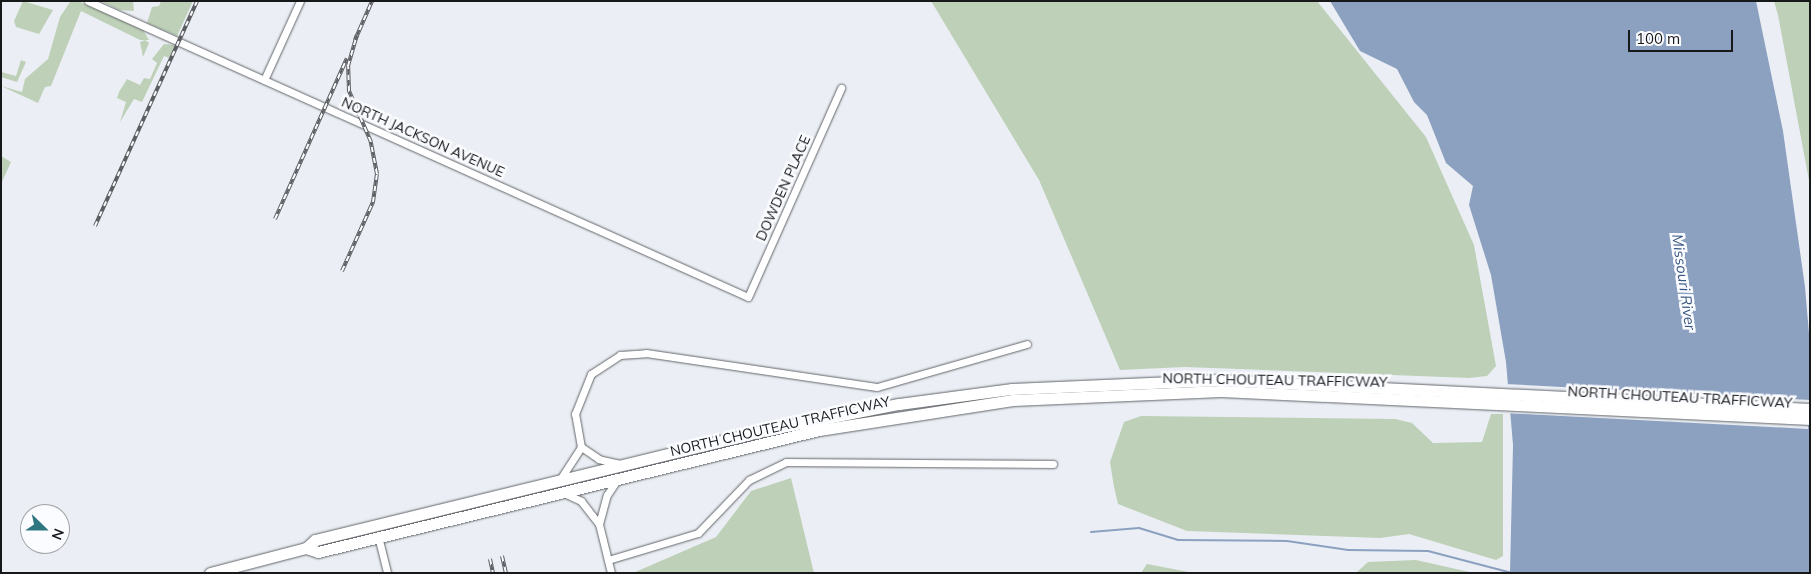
<!DOCTYPE html>
<html>
<head>
<meta charset="utf-8">
<style>
  body { margin:0 }
  #map { position:relative; width:1811px; height:574px; overflow:hidden; background:#ebeff5; font-family:Mulish,sans-serif }
  div>[style] { position:absolute }
  .green>* { inset:0; background:#bed0b7 }
  .water>* { inset:0; background:#8ca0bf }
  .pier>* { inset:0; background:#ebeff5; transform-origin:0 0 }
  .stream>* { height:2px; margin:-1px; padding:0 1px; transform-origin:1px; border-radius:1px; background:#8ca0bf }
  .roads { filter:drop-shadow(0 0 1px #616569) drop-shadow(0 0 1px #616569) }
  .street>* { height:7px; margin:-3.5px; padding:0 3.5px; transform-origin:3.5px; border-radius:3.5px; background:#fff }
  .primary>* { height:11px; margin:-5.5px; padding:0 5.5px; transform-origin:5.5px; border-radius:5.5px; background:#fff }
  .rail>* { height:4px; margin-top:-2px; transform-origin:0; background:repeating-linear-gradient(90deg,#fbfcff 0 5.5px,#5c5e62 0 11px); box-sizing:border-box; border-block:1px solid #5c5e62 }
  span { translate:-50% -50%; white-space:nowrap; text-align:center; line-height:1.15; -webkit-text-stroke:5px #fbfcff; paint-order:stroke }
  .street-label { font-size:14px; color:#17181a }
  .water-label { font-size:15px; color:#3a5783; font-style:italic }
  .frame { position:absolute; inset:0; border:2px solid #17181a; pointer-events:none }
  .north { position:absolute; left:20px; top:504px; width:50px; height:50px; box-sizing:border-box; background:#fbfcff; border:1px solid #a0a1a3; border-radius:50%; rotate:112deg; font-size:14px; font-weight:700; line-height:20px; text-align:center; color:#17181a }
  .north::after { content:''; display:block; margin:auto; width:18px; height:22px; background:#2e7680; clip-path:polygon(50% 0,100% 100%,50% 72%,0 100%) }
  .scale { position:absolute; left:1628px; top:30px; width:105px; height:22px; box-sizing:border-box; border:2px solid #17181a; border-top:0; padding-left:6px; font-size:15px; line-height:18px; white-space:nowrap; color:#17181a; -webkit-text-stroke:4px #fbfcff; paint-order:stroke }
</style>
</head>
<body>
<div id="map">
  <div class="green">
    <i style="clip-path:polygon(23px 1px,53px 10px,39px 34px,16px 27px,14px 21px)"></i>
    <i style="clip-path:polygon(78px 1px,143px 30px,149px 40px,140px 40px,81px 11px,51px 86px,45px 87px,38px 103px,1px 86px,22px 92px,25px 79px,48px 59px,60px 17px,70px 2px)"></i>
    <i style="clip-path:polygon(101px 1px,133px 1px,134px 11px,119px 10px)"></i>
    <i style="clip-path:polygon(161px 1px,193px 1px,177px 36px,147px 23px,152px 7px,159px 6px)"></i>
    <i style="clip-path:polygon(931px 1px,1317px 1px,1426px 137px,1474px 245px,1496px 366px,1487px 376px,1469px 378px,1185px 367px,1120px 370px,1039px 180px)"></i>
    <i style="clip-path:polygon(1774px 1px,1810px 1px,1810px 186px,1778px 15px)"></i>
    <i style="clip-path:polygon(145px 40px,149px 43px,143px 57px,140px 42px)"></i>
    <i style="clip-path:polygon(164px 44px,175px 45px,169px 58px,164px 56px,142px 102px,134px 99px,120px 122px,126px 102px,117px 98px,119px 92px,127px 79px,140px 85px,144px 78px,150px 79px,157px 63px,152px 59px)"></i>
    <i style="clip-path:polygon(21px 60px,26px 62px,17px 82px,1px 77px,1px 72px,16px 76px)"></i>
    <i style="clip-path:polygon(1px 156px,11px 162px,1px 184px)"></i>
    <i style="clip-path:polygon(1491px 414px,1503px 414px,1503px 556px,1496px 560px,1409px 534px,1380px 538px,1187px 531px,1118px 504px,1114px 487px,1110px 462px,1124px 422px,1141px 416px,1395px 419px,1412px 423px,1433px 443px,1482px 442px)"></i>
    <i style="clip-path:polygon(791px 478px,814px 573px,633px 573px,716px 537px,751px 491px)"></i>
    <i style="clip-path:polygon(1416px 560px,1474px 573px,1356px 573px,1368px 562px)"></i>
    <i style="clip-path:polygon(1147px 564px,1194px 573px,1141px 573px)"></i>
  </div>
  <div class="water">
    <i style="clip-path:polygon(1330px 1px,1756px 1px,1783px 131px,1805px 287px,1810px 345px,1810px 573px,1510px 573px,1513px 445px,1506px 362px,1491px 275px,1469px 205px,1473px 186px,1446px 163px,1427px 115px,1414px 102px,1397px 69px,1360px 51px)"></i>
  </div>
  <div class="pier">
    <i style="left:1505px;top:384px;width:305px;height:29px;rotate:3deg"></i>
  </div>
  <div class="stream">
    <i style="left:1091px;top:532px;width:48px;rotate:-4.8deg"></i>
    <i style="left:1139px;top:528px;width:41px;rotate:17.1deg"></i>
    <i style="left:1178px;top:540px;width:109px;rotate:0.5deg"></i>
    <i style="left:1287px;top:541px;width:62px;rotate:8.4deg"></i>
    <i style="left:1348px;top:550px;width:80px;rotate:0.7deg"></i>
    <i style="left:1428px;top:551px;width:87px;rotate:14.7deg"></i>
  </div>
  <div class="roads">
    <div class="street">
      <i style="left:88px;top:1px;width:723px;rotate:24.16deg"></i>
      <i style="left:748px;top:297px;width:229px;rotate:-66deg"></i>
      <i style="left:264px;top:80px;width:87px;rotate:-65.5deg"></i>
      <i style="left:620px;top:464px;width:22px;rotate:-167deg"></i>
      <i style="left:599px;top:459px;width:22px;rotate:-146deg"></i>
      <i style="left:581px;top:447px;width:34px;rotate:-100deg"></i>
      <i style="left:575px;top:414px;width:43px;rotate:-68.2deg"></i>
      <i style="left:591px;top:374px;width:35px;rotate:-33deg"></i>
      <i style="left:620px;top:355px;width:26px;rotate:-4deg"></i>
      <i style="left:646px;top:353px;width:233px;rotate:8.4deg"></i>
      <i style="left:877px;top:387px;width:156px;rotate:-16deg"></i>
      <i style="left:561px;top:478px;width:37px;rotate:-57deg"></i>
      <i style="left:564px;top:493px;width:19px;rotate:25deg"></i>
      <i style="left:581px;top:501px;width:29px;rotate:52deg"></i>
      <i style="left:599px;top:524px;width:50px;rotate:76.2deg"></i>
      <i style="left:599px;top:524px;width:30px;rotate:-75deg"></i>
      <i style="left:607px;top:495px;width:18px;rotate:-56deg"></i>
      <i style="left:378px;top:536px;width:38px;rotate:76deg"></i>
      <i style="left:608px;top:560px;width:94px;rotate:-16.7deg"></i>
      <i style="left:698px;top:533px;width:74px;rotate:-46.1deg"></i>
      <i style="left:749px;top:480px;width:41px;rotate:-25.9deg"></i>
      <i style="left:786px;top:462px;width:267px;rotate:0.4deg"></i>
    </div>
    <div class="primary">
      <i style="left:306px;top:548px;width:13px;rotate:18deg"></i>
      <i style="left:318px;top:552px;width:516px;rotate:-13.69deg"></i>
      <i style="left:819px;top:430px;width:196px;rotate:-8.8deg"></i>
      <i style="left:1013px;top:400px;width:208px;rotate:-2.5deg"></i>
      <i style="left:1221px;top:391px;width:590px;rotate:2.72deg"></i>
      <i style="left:210px;top:573px;width:99px;rotate:-14.6deg"></i>
      <i style="left:306px;top:548px;width:12px;rotate:-42deg"></i>
      <i style="left:315px;top:540px;width:469px;rotate:-13.7deg"></i>
      <i style="left:771px;top:429px;width:130px;rotate:-11.1deg"></i>
      <i style="left:899px;top:404px;width:114px;rotate:-7.6deg"></i>
      <i style="left:1012px;top:389px;width:207px;rotate:-2.5deg"></i>
      <i style="left:1219px;top:380px;width:592px;rotate:2.81deg"></i>
    </div>
  </div>
  <div class="rail">
    <i style="left:355px;top:40px;width:43px;rotate:-66.4deg"></i>
    <i style="left:275px;top:219px;width:176px;rotate:-65.9deg"></i>
    <i style="left:95px;top:226px;width:247px;rotate:-65.6deg"></i>
    <i style="left:342px;top:271px;width:76px;rotate:-65.8deg"></i>
    <i style="left:373px;top:202px;width:28px;rotate:-82deg"></i>
    <i style="left:377px;top:174px;width:33px;rotate:-101deg"></i>
    <i style="left:371px;top:142px;width:56px;rotate:-113.3deg"></i>
    <i style="left:349px;top:91px;width:25px;rotate:-92deg"></i>
    <i style="left:348px;top:66px;width:32px;rotate:-74deg"></i>
    <i style="left:502px;top:556px;width:17px;rotate:77deg"></i>
    <i style="left:490px;top:559px;width:14px;rotate:78deg"></i>
  </div>
  <div class="street-label">
    <span style="left:423px;top:137px;rotate:24deg">NORTH JACKSON AVENUE</span>
    <span style="left:783px;top:188px;rotate:-66deg">DOWDEN PLACE</span>
    <span style="left:1275px;top:380px;rotate:1deg">NORTH CHOUTEAU TRAFFICWAY</span>
    <span style="left:1680px;top:397px;rotate:3deg">NORTH CHOUTEAU TRAFFICWAY</span>
    <span style="left:780px;top:426px;rotate:-13deg">NORTH CHOUTEAU TRAFFICWAY</span>
  </div>
  <div class="water-label">
    <span style="left:1684px;top:282px;rotate:82deg">Missouri River</span>
  </div>
  <div class="frame"></div>
  <div class="north">N</div>
  <div class="scale">100 m</div>
</div>
</body>
</html>
